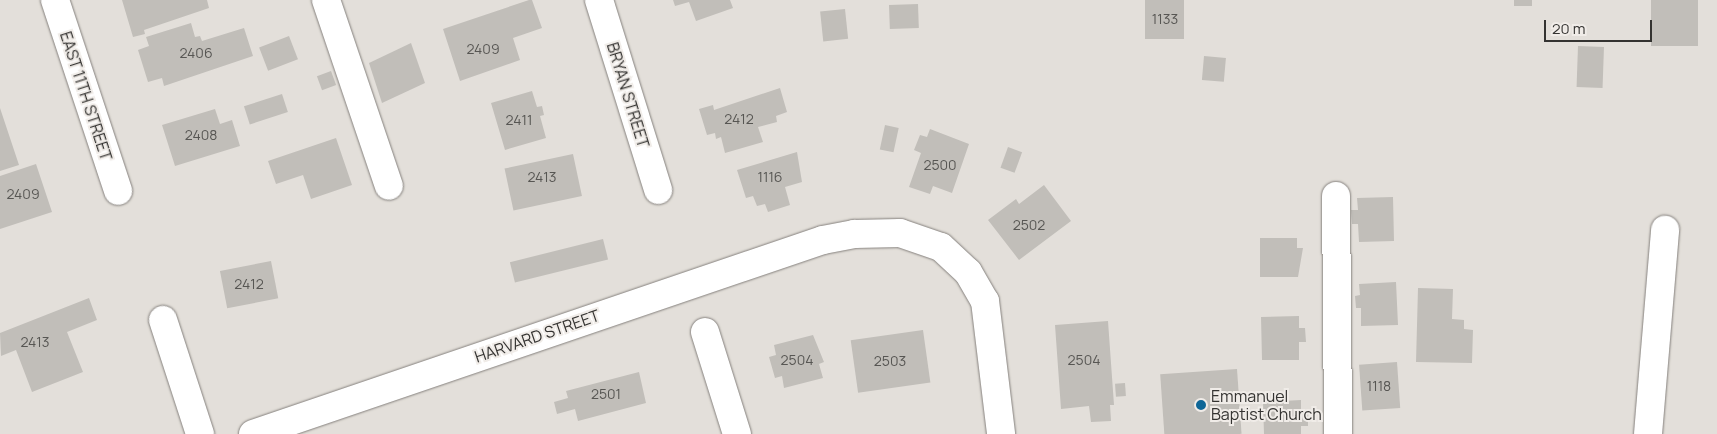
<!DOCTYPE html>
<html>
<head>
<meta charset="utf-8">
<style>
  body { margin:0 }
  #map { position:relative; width:1717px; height:434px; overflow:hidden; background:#e3dfda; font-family:Manrope,sans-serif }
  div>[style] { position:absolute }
  .building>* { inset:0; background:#c1beb9; transform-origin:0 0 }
  .roads { filter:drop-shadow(0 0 1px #85817d) drop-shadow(0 0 1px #85817d) }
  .minor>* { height:28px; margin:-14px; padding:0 14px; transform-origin:14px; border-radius:14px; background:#fff }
  .dots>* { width:14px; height:14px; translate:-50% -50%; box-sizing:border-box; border:2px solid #f0ece8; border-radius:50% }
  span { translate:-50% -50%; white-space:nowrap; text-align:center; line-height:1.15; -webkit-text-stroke:4px #f0ece8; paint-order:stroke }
  .number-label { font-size:14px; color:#575653 }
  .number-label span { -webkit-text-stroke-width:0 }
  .street-label { font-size:16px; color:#343331 }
  .poi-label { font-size:16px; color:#343331 }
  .left { translate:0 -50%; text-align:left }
  .scale { position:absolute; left:1544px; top:20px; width:108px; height:22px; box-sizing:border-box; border:2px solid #343331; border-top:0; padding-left:6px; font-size:15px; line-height:18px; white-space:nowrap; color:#343331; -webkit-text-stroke:4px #f0ece8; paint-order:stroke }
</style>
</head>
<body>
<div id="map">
  <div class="building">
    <i style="clip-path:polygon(122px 0,207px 0,209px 8px,144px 30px,145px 34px,133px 37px)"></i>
    <i style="clip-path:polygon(529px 0,532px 0,542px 28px,513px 38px,520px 60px,460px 81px,443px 29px)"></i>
    <i style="clip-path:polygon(673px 0,730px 0,733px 8px,696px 21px,689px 2px,675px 6px)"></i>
    <i style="left:1145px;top:0;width:39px;height:39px"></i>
    <i style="left:1514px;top:0;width:18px;height:6px"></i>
    <i style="left:1651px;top:0;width:47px;height:46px"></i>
    <i style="left:918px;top:4px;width:24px;height:29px;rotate:88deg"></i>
    <i style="left:845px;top:9px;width:30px;height:25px;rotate:84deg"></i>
    <i style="clip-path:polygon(191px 23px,195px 37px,200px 36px,202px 41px,244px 28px,253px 56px,164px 86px,162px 78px,148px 82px,138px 50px,149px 46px,146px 37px)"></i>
    <i style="left:289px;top:36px;width:25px;height:32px;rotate:69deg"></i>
    <i style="clip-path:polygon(411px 43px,425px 83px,382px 103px,369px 63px)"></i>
    <i style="left:1578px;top:46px;width:26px;height:41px;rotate:2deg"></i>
    <i style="left:1204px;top:56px;width:22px;height:24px;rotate:5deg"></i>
    <i style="left:331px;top:71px;width:15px;height:15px;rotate:70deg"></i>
    <i style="clip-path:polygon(780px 88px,787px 112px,776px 116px,777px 122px,758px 127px,763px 142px,725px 153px,721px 137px,716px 139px,715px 133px,707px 135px,699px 109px,713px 105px,714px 110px)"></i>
    <i style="clip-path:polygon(532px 91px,537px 107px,542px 106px,544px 115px,540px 116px,546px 138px,505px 150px,491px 103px)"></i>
    <i style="left:282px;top:94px;width:19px;height:40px;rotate:72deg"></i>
    <i style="clip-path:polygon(0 108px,19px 165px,0 171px)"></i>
    <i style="clip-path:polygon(215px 109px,220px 124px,232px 120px,240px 146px,175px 166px,162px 125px)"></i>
    <i style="left:885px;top:125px;width:14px;height:25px;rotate:12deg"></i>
    <i style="clip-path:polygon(930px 129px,969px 144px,952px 193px,933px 186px,930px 194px,909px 187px,921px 153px,914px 150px,920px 135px,927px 137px)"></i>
    <i style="clip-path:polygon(336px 138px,352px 185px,311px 199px,303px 175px,276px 184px,268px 161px)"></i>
    <i style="left:1008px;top:147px;width:15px;height:22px;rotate:20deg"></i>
    <i style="clip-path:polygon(797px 152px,802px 182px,785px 187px,790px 205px,768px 212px,765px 204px,757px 206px,753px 196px,746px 198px,737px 170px)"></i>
    <i style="left:573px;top:154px;width:43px;height:70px;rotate:78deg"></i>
    <i style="clip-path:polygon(36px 164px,52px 212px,0 229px,0 176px)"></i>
    <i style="clip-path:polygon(1044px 185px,1071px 221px,1019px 260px,988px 220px,1016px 199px,1019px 204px)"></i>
    <i style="clip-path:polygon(1393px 197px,1394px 241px,1359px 242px,1358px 224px,1352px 224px,1351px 210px,1358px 210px,1357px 198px)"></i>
    <i style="clip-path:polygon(1260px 238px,1297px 238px,1297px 248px,1303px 248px,1298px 277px,1260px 277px)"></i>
    <i style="left:603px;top:239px;width:21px;height:96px;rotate:76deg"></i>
    <i style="left:271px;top:261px;width:38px;height:52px;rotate:79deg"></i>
    <i style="clip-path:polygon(1396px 282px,1398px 325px,1361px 326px,1361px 308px,1356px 308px,1355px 296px,1360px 295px,1359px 284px)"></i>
    <i style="clip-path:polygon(1418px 288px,1453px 289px,1452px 319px,1464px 320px,1464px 329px,1473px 330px,1472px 363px,1416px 362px)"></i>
    <i style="clip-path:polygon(89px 298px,97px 320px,67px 332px,83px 372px,32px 392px,16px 350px,1px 356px,0 333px)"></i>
    <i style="clip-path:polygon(1299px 316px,1299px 328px,1305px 328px,1306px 342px,1299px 342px,1299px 360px,1262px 360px,1261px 317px)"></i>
    <i style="clip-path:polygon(1108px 321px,1114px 405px,1110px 405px,1111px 421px,1091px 422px,1089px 406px,1061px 409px,1055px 325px)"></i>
    <i style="left:923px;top:330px;width:53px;height:73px;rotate:82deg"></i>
    <i style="clip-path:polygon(813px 335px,824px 362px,819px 364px,823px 378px,784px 388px,782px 376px,775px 378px,769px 357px,776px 355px,774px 345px)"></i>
    <i style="left:1397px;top:362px;width:46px;height:38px;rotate:86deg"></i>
    <i style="left:1237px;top:369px;width:65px;height:77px;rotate:86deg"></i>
    <i style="clip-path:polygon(639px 372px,646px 403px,578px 421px,575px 409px,557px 414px,554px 402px,568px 398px,566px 391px)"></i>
    <i style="left:1125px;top:383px;width:13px;height:10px;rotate:86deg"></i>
    <i style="clip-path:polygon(1301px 400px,1301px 412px,1308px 413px,1308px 426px,1301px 426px,1301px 434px,1264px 434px,1263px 402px)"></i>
  </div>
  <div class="roads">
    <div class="minor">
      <i style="left:55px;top:0;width:201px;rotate:71.7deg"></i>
      <i style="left:326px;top:0;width:196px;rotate:71.3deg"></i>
      <i style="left:599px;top:0;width:199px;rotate:72.7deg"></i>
      <i style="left:1336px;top:196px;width:238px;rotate:89.5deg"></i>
      <i style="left:163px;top:320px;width:120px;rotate:72deg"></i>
      <i style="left:705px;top:332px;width:107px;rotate:72.6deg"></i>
      <i style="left:253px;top:434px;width:602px;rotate:-18.8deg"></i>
      <i style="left:823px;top:240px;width:32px;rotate:-11deg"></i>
      <i style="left:854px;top:234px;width:46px;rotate:-1.2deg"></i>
      <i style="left:900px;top:233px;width:43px;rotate:18.9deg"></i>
      <i style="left:941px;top:247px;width:37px;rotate:43deg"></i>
      <i style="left:968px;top:272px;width:34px;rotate:60deg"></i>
      <i style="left:985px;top:301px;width:134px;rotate:83.1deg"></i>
      <i style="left:1648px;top:434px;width:205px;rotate:-85.2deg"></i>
    </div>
  </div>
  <div class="dots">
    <i style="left:1201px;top:405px;background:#0e6697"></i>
  </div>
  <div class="number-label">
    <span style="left:1165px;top:19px">1133</span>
    <span style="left:483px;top:49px">2409</span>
    <span style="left:196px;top:53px">2406</span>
    <span style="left:739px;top:119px">2412</span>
    <span style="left:519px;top:120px">2411</span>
    <span style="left:201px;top:135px">2408</span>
    <span style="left:940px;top:165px">2500</span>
    <span style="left:542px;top:177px">2413</span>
    <span style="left:770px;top:177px">1116</span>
    <span style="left:23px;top:194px">2409</span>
    <span style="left:1029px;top:225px">2502</span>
    <span style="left:249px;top:284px">2412</span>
    <span style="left:35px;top:342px">2413</span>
    <span style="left:797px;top:360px">2504</span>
    <span style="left:1084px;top:360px">2504</span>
    <span style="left:890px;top:361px">2503</span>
    <span style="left:1379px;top:386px">1118</span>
    <span style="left:606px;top:394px">2501</span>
  </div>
  <div class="street-label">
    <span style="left:628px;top:95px;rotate:73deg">BRYAN STREET</span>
    <span style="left:86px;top:96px;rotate:72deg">EAST 11TH STREET</span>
    <span style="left:537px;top:336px;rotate:-19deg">HARVARD STREET</span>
  </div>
  <div class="poi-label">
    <span class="left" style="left:1211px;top:405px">Emmanuel<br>Baptist Church</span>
  </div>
  <div class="scale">20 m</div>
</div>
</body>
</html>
